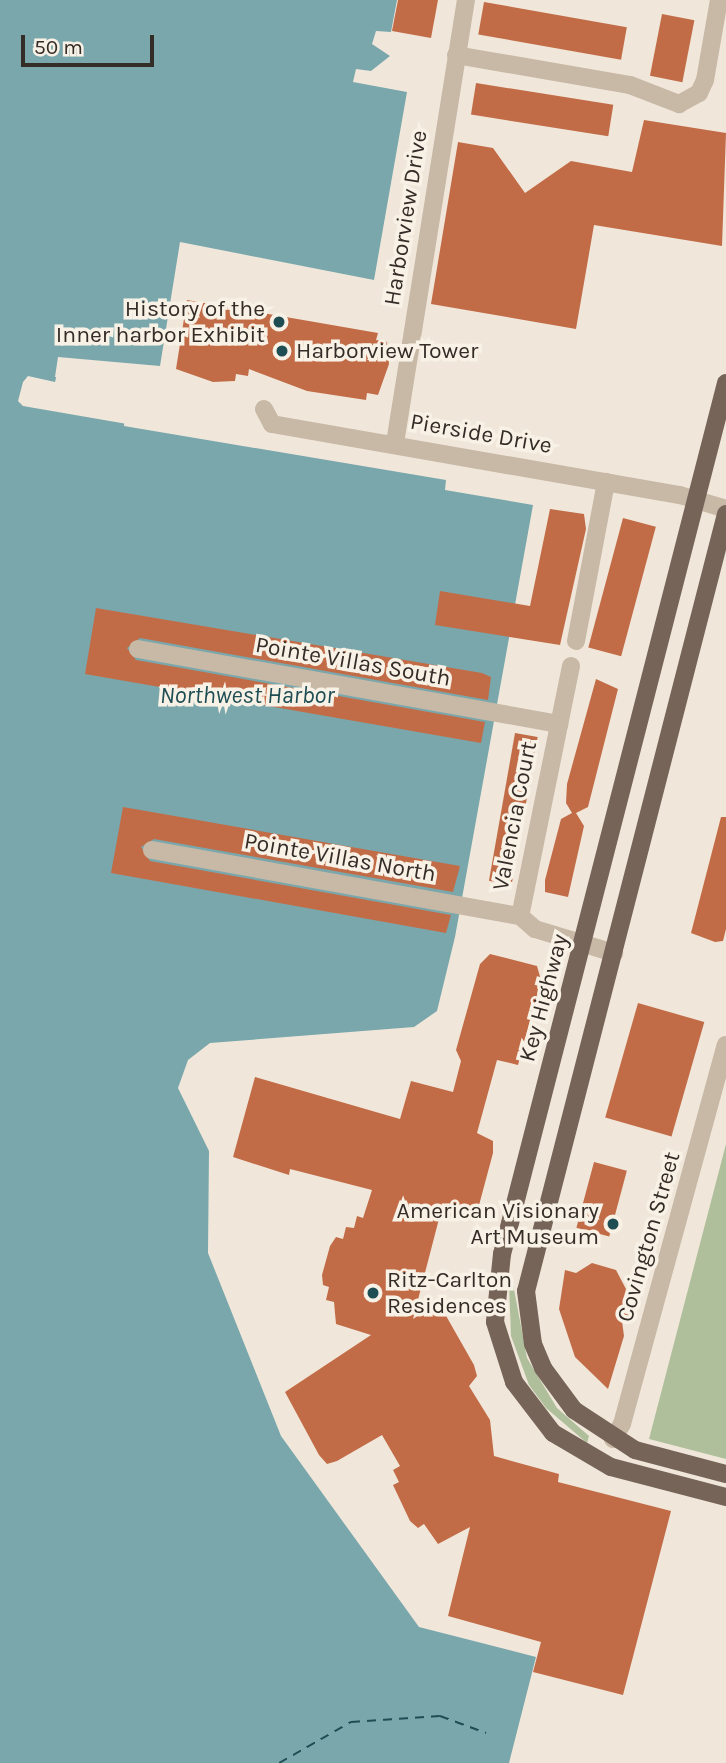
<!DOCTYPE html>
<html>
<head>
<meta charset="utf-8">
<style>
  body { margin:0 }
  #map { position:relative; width:726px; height:1763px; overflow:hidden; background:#f0e7da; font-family:Karla,sans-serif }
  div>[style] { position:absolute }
  .green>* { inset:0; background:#b0bf9b }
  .water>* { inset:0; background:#7aa7ac }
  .pier>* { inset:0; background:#f0e7da }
  .ferry>* { height:2px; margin-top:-1px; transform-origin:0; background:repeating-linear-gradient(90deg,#1e4d54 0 9px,transparent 0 16px) }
  .building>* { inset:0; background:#c26c47; transform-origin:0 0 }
  .street>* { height:18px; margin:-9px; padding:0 9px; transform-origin:9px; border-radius:9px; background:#c8b8a6 }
  .primary>* { height:18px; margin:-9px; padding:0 9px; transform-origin:9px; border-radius:9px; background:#766458 }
  .dots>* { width:19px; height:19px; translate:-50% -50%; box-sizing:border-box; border:4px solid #f8f1e6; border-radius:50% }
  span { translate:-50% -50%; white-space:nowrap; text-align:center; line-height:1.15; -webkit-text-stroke:7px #f8f1e6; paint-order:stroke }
  .street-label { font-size:23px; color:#342c27 }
  .poi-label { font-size:23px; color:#342c27 }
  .right { translate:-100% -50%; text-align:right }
  .left { translate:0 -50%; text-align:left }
  .water-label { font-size:24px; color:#1e4d54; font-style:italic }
  .scale { position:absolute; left:21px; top:35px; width:133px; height:32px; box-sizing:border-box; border:4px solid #342c27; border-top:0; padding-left:9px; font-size:21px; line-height:24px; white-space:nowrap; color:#342c27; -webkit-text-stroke:5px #f8f1e6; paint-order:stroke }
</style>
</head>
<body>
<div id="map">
  <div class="green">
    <i style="clip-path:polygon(726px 1144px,726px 1459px,649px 1439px)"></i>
    <i style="clip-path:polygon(509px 1284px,513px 1284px,527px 1358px,557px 1408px,589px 1436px,587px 1443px,546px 1408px,529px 1385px,511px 1336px)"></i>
  </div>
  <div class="water">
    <i style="clip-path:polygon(0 0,397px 0,391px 32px,376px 31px,372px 44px,390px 56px,371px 71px,356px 69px,353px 82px,407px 92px,374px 280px,180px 242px,160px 366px,58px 357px,55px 377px,128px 388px,124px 426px,446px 480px,445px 490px,533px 505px,455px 937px,437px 1011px,414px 1027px,210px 1043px,188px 1060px,178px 1088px,209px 1151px,208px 1253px,281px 1436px,419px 1627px,536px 1657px,509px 1763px,0 1763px)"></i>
  </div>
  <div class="pier">
    <i style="clip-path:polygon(60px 361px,58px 374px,130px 386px,127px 423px,156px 429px,23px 406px,18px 401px,23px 382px,28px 376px,55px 382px)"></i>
  </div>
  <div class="ferry">
    <i style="left:279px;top:1763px;width:83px;rotate:-29.7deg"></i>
    <i style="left:351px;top:1722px;width:89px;rotate:-3.9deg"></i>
    <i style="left:440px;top:1716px;width:49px;rotate:20.3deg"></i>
  </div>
  <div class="building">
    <i style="clip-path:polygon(398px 0,438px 0,431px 38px,392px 31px)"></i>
    <i style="left:484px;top:2px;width:145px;height:33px;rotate:10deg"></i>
    <i style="left:662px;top:14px;width:33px;height:63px;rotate:11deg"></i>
    <i style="left:476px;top:83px;width:139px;height:32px;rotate:9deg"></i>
    <i style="clip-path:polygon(644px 120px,726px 133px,722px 246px,594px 225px,576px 329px,431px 304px,458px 142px,493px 148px,525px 193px,571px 161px,632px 172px)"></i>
    <i style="clip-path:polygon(187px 300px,378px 333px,376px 340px,387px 342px,389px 364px,378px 395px,367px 393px,366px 400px,307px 391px,249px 369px,248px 376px,236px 374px,235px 381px,213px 382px,176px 369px)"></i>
    <i style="clip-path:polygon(550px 509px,584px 514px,586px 529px,560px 645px,435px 625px,440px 591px,530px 606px)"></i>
    <i style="left:623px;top:518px;width:34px;height:134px;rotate:15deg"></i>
    <i style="clip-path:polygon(96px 608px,482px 673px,491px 677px,488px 700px,140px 638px,127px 648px,136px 660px,485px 722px,481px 743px,85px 674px)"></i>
    <i style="clip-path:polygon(596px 679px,618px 689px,588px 807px,576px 813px,584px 826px,568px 897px,545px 892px,545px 880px,561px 819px,572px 813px,566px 803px,567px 784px)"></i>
    <i style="left:515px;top:733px;width:23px;height:150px;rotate:10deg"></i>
    <i style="clip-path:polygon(123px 807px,460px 866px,453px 892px,154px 839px,141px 847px,150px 861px,451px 915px,446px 933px,111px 873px)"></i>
    <i style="clip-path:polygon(721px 817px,726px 817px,726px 929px,723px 941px,715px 942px,691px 933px)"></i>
    <i style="clip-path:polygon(490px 954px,537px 966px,541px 980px,518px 1065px,497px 1060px,477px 1133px,493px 1141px,493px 1153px,478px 1209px,472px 1220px,440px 1215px,413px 1319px,436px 1304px,445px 1314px,474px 1365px,477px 1376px,469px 1386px,490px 1420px,494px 1456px,559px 1474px,558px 1482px,671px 1511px,623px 1695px,533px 1672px,541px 1642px,448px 1616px,470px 1527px,438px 1544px,424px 1524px,418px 1528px,410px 1521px,393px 1485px,399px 1482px,393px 1470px,400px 1466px,382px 1435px,337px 1461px,327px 1464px,319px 1455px,285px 1392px,371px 1335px,336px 1324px,334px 1302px,326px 1300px,329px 1287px,323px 1285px,322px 1275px,330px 1246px,336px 1237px,343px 1239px,346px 1227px,354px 1228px,357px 1216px,363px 1218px,372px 1190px,290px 1169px,289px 1175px,233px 1157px,255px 1077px,400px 1119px,411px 1081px,453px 1092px,461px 1061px,456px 1050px,480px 964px)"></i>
    <i style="left:638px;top:1003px;width:69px;height:119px;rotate:16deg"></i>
    <i style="left:594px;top:1162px;width:34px;height:68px;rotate:15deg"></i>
    <i style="clip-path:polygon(592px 1263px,616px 1270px,626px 1289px,634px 1292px,633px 1316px,622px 1321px,624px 1336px,608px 1389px,575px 1357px,559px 1309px,565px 1270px,576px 1273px)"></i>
  </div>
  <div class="street">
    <i style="left:456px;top:55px;width:177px;rotate:9.8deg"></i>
    <i style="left:630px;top:85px;width:53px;rotate:21.2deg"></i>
    <i style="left:679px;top:104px;width:23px;rotate:-29deg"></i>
    <i style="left:699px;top:93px;width:14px;rotate:-65deg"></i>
    <i style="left:705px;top:80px;width:81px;rotate:-80.1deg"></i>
    <i style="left:264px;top:409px;width:17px;rotate:62deg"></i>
    <i style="left:272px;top:424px;width:414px;rotate:9.9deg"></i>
    <i style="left:680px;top:495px;width:48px;rotate:16.9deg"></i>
    <i style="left:395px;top:443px;width:449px;rotate:-80.9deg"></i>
    <i style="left:576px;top:641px;width:162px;rotate:-79.3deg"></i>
    <i style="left:138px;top:649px;width:428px;rotate:10.1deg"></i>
    <i style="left:571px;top:666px;width:255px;rotate:101.5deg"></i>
    <i style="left:520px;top:916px;width:20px;rotate:41deg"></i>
    <i style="left:535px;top:929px;width:83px;rotate:16.9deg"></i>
    <i style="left:152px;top:850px;width:374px;rotate:10.2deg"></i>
    <i style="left:613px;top:1439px;width:17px;rotate:-59deg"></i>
    <i style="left:622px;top:1424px;width:393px;rotate:-74.7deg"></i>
  </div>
  <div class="primary">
    <i style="left:726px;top:383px;width:899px;rotate:104.42deg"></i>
    <i style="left:502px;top:1254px;width:68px;rotate:95.9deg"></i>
    <i style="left:495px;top:1322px;width:63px;rotate:72.4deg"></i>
    <i style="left:514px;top:1382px;width:64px;rotate:52.6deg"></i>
    <i style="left:553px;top:1433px;width:67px;rotate:30.4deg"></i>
    <i style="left:611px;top:1467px;width:119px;rotate:14.6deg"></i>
    <i style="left:726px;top:514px;width:802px;rotate:104.43deg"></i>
    <i style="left:526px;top:1291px;width:53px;rotate:82.5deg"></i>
    <i style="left:533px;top:1344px;width:26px;rotate:67deg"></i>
    <i style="left:543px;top:1368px;width:52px;rotate:53.6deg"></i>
    <i style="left:574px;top:1410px;width:73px;rotate:33.3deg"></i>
    <i style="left:635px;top:1450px;width:94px;rotate:14.8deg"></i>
  </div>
  <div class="dots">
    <i style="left:279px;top:322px;background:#1e4d54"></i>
    <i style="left:282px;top:351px;background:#1e4d54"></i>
    <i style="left:613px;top:1224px;background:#1e4d54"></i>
    <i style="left:373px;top:1293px;background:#1e4d54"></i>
  </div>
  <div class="street-label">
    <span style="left:406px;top:218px;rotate:-81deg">Harborview Drive</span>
    <span style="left:481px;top:434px;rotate:10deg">Pierside Drive</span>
    <span style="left:353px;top:662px;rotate:10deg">Pointe Villas South</span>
    <span style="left:515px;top:816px;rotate:-79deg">Valencia Court</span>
    <span style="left:340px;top:858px;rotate:10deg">Pointe Villas North</span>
    <span style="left:544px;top:998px;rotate:-75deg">Key Highway</span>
    <span style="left:649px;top:1237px;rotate:-74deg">Covington Street</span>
  </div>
  <div class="poi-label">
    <span class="right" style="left:265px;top:322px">History of the<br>Inner harbor Exhibit</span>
    <span class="left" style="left:296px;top:351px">Harborview Tower</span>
    <span class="right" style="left:599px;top:1224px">American Visionary<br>Art Museum</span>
    <span class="left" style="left:387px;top:1293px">Ritz-Carlton<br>Residences</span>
  </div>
  <div class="water-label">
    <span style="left:247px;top:696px">Northwest Harbor</span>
  </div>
  <div class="scale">50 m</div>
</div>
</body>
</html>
